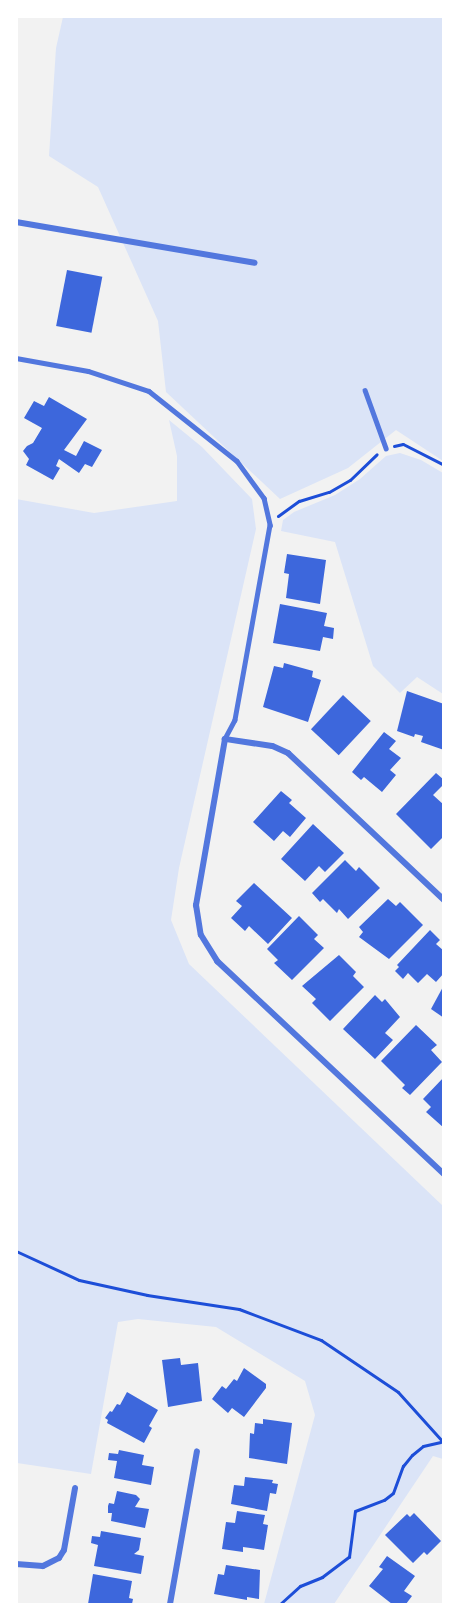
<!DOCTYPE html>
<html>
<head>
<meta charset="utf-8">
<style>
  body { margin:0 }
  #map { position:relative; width:460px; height:1621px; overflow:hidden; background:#f2f2f2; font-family:Ubuntu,sans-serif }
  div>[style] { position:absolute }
  .green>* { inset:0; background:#dbe4f7 }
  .building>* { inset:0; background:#3d67dc; transform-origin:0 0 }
  .path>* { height:3px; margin:-1.5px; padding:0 1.5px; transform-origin:1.5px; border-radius:1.5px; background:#1d4ed8 }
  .service>* { height:4.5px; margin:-2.25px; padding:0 2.25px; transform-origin:2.25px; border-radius:2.25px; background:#5277de }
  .minor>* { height:6px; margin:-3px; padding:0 3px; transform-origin:3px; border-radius:3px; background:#5277de }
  span { translate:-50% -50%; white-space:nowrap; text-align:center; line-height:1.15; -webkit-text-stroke:6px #fff; paint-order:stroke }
  .frame { position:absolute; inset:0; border:18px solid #fff; pointer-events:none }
</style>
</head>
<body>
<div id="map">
  <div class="green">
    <i style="clip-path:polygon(63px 17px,443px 17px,443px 461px,396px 430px,348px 468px,280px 499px,166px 392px,158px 321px,98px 187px,49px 156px,56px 48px)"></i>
    <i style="clip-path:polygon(169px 420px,202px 447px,252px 499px,256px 529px,179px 868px,171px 920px,189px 964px,443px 1206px,443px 1459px,433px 1456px,334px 1604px,264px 1604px,315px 1415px,305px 1381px,216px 1327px,138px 1319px,118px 1322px,91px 1474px,17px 1463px,16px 499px,94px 513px,177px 501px,177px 456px)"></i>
    <i style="clip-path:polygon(400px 453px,421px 460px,443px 473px,443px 694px,417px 677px,400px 693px,373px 666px,335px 542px,281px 531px,283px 520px,294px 512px,335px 495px,360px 479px,386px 456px)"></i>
  </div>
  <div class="building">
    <i style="left:67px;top:270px;width:36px;height:57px;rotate:11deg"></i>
    <i style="clip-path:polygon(49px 397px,87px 419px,64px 450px,76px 456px,84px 441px,102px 450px,92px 467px,85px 464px,79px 473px,59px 459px,56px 466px,60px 468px,53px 480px,26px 465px,29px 459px,23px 451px,27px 446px,33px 443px,42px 428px,24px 418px,34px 401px,44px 406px)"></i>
    <i style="clip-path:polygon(287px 554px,326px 560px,320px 604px,286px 598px,289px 574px,284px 573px)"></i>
    <i style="clip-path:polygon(280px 604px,327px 613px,324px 626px,334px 628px,333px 639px,323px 637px,320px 651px,273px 643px)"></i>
    <i style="clip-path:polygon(284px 663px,313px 671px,312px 677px,321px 680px,308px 722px,263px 707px,274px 666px,283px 668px)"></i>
    <i style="clip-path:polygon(407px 691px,444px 704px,444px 750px,421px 742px,423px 736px,415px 734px,414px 737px,397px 731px)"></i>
    <i style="left:343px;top:695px;width:38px;height:47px;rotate:43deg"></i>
    <i style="clip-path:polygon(384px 732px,396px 741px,389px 749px,401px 758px,390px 770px,396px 775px,382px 792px,364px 777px,361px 780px,352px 772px)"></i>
    <i style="clip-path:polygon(436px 773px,444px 780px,444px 784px,433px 795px,444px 805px,444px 836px,431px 849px,396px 814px)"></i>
    <i style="clip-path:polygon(281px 791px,292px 800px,289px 803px,306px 818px,290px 837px,283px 831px,274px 841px,253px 822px)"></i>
    <i style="clip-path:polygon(313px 824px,344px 853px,325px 872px,319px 866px,305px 881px,281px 859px)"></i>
    <i style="clip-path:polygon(345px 860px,356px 871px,359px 867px,380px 888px,348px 919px,339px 909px,337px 913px,323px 899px,320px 902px,312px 893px)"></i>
    <i style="clip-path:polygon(254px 883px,292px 918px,268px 944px,249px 926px,245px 931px,231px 918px,242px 906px,236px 901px)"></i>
    <i style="clip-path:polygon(388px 899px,396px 906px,400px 902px,423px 925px,389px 959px,359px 937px,363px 932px,359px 927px)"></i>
    <i style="clip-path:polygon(299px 916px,318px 935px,314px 939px,324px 948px,292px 980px,274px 963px,278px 960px,267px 949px)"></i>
    <i style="clip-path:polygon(430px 930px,440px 940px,436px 944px,444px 951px,444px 973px,436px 982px,427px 974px,418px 983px,408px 973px,403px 979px,395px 971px,399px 967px,397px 965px)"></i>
    <i style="clip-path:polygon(339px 955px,356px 972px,353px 976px,364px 987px,330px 1021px,312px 1003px,316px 999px,302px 986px)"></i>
    <i style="clip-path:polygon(444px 985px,444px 1018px,431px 1009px)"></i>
    <i style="clip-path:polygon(375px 995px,382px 1002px,385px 999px,400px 1017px,385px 1033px,393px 1040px,375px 1059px,343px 1029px)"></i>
    <i style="clip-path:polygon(416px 1025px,437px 1045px,431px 1050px,442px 1062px,410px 1095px,402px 1088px,405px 1085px,381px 1061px)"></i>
    <i style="clip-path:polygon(444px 1077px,444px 1128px,426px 1112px,431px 1107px,423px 1099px)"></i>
    <i style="clip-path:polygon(180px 1358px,181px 1365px,198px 1363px,202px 1401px,168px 1407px,162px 1360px)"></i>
    <i style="clip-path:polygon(244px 1368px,266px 1384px,266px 1388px,244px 1417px,232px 1408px,228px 1413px,212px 1399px,222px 1386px,226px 1389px,234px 1379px,237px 1381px)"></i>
    <i style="clip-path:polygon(127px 1392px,158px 1410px,149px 1426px,152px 1428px,144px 1443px,107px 1423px,108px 1420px,105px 1418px,110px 1411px,112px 1412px,117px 1404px,120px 1405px)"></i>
    <i style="clip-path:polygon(263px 1419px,292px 1423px,287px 1464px,249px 1458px,250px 1433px,254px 1434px,255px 1423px,263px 1424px)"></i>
    <i style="clip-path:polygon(119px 1450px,144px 1455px,142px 1465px,154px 1467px,151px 1485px,114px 1478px,117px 1461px,108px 1460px,109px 1453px,118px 1454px)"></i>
    <i style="clip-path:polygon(245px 1477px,273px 1480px,272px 1483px,278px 1484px,276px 1494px,270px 1493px,267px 1511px,231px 1504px,234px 1485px,244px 1486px)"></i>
    <i style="clip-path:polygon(117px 1491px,136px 1495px,140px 1499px,135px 1507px,149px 1509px,145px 1528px,111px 1521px,112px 1513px,108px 1513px,108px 1506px,109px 1503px,114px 1504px)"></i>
    <i style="clip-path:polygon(237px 1511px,265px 1515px,263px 1524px,268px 1525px,264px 1550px,243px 1547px,243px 1552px,222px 1549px,226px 1522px,235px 1523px)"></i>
    <i style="clip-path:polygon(414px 1513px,441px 1541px,427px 1555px,424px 1552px,413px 1563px,385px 1535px,407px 1514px,410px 1517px)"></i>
    <i style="clip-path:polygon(101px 1531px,141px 1538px,139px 1550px,134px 1554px,144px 1556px,141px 1574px,94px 1566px,98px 1545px,91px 1543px,92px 1536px,100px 1537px)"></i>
    <i style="clip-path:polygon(387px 1556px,415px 1576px,404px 1591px,412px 1596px,406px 1604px,392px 1604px,369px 1586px,383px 1569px,379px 1567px)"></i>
    <i style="clip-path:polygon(226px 1565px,260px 1570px,259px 1599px,247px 1597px,247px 1600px,214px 1594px,218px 1574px,224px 1575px)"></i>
    <i style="clip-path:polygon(93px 1574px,132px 1581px,129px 1598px,133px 1599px,132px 1604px,88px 1604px)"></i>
  </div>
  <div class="path">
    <i style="left:394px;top:446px;width:9px;rotate:-13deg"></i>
    <i style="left:403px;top:444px;width:46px;rotate:27.1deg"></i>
    <i style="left:278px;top:516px;width:26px;rotate:-36deg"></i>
    <i style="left:299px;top:501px;width:31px;rotate:-17deg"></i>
    <i style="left:329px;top:492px;width:24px;rotate:-30deg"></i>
    <i style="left:350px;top:480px;width:37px;rotate:-44deg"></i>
    <i style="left:16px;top:1251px;width:69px;rotate:24.7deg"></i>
    <i style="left:79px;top:1280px;width:70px;rotate:12.4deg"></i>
    <i style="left:147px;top:1295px;width:93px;rotate:8.7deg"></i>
    <i style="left:239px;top:1309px;width:88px;rotate:20.7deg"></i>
    <i style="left:321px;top:1340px;width:93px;rotate:34deg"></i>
    <i style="left:398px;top:1392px;width:67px;rotate:48deg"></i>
    <i style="left:280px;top:1604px;width:27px;rotate:-42deg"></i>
    <i style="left:300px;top:1586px;width:24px;rotate:-22deg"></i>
    <i style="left:322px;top:1577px;width:34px;rotate:-37deg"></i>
    <i style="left:349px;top:1557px;width:46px;rotate:-82.6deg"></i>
    <i style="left:355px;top:1511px;width:31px;rotate:-21deg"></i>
    <i style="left:384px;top:1500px;width:11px;rotate:-38deg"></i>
    <i style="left:393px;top:1493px;width:29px;rotate:-70deg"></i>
    <i style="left:403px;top:1466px;width:14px;rotate:-51deg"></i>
    <i style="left:412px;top:1455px;width:14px;rotate:-39deg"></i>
    <i style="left:423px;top:1446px;width:18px;rotate:-13deg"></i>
  </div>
  <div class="service">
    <i style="left:16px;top:358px;width:73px;rotate:10.2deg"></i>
    <i style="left:88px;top:371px;width:64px;rotate:18.2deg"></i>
    <i style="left:149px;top:391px;width:112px;rotate:38.5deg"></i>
    <i style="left:237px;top:461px;width:46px;rotate:53.9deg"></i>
    <i style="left:264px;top:498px;width:28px;rotate:77deg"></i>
    <i style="left:270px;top:525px;width:198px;rotate:100.2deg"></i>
    <i style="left:235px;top:720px;width:21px;rotate:118deg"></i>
    <i style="left:365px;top:390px;width:62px;rotate:70.1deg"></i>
  </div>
  <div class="minor">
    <i style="left:16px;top:222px;width:242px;rotate:9.7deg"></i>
    <i style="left:444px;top:900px;width:214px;rotate:-136.7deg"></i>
    <i style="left:288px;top:753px;width:17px;rotate:-156deg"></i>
    <i style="left:272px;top:746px;width:48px;rotate:-171.5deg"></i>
    <i style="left:225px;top:739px;width:169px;rotate:99.9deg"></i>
    <i style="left:196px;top:905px;width:30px;rotate:81deg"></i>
    <i style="left:201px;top:935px;width:31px;rotate:58deg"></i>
    <i style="left:217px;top:961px;width:311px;rotate:43.2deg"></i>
    <i style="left:16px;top:1564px;width:27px;rotate:4deg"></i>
    <i style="left:43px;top:1566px;width:18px;rotate:-27deg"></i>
    <i style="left:59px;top:1558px;width:9px;rotate:-58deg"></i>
    <i style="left:64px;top:1550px;width:63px;rotate:-79.9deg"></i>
    <i style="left:170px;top:1604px;width:155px;rotate:-80deg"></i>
  </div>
  <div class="frame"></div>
</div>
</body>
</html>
